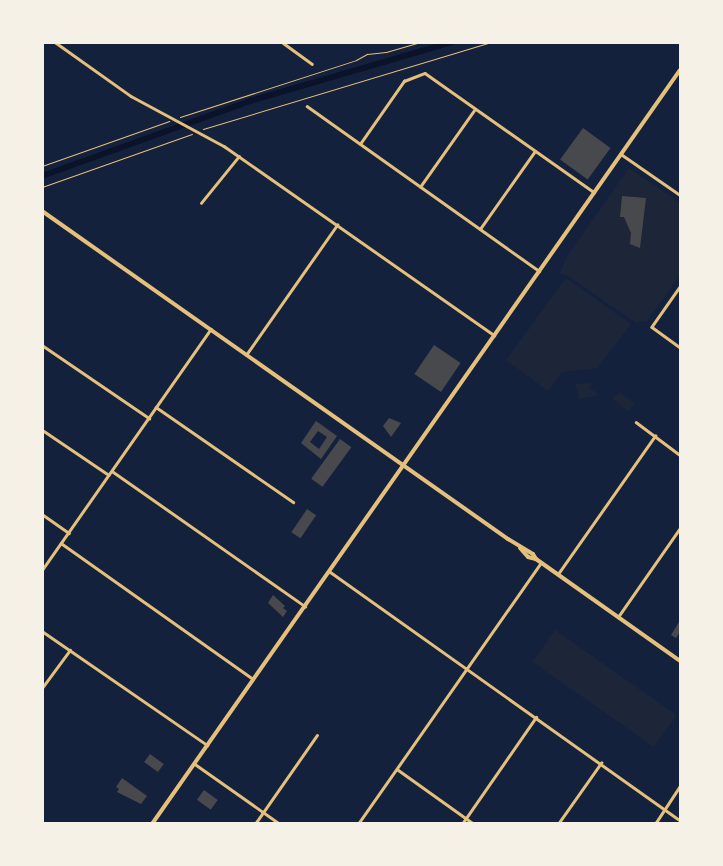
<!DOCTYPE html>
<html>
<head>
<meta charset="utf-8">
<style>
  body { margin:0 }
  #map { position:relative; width:723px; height:866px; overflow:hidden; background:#14213d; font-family:Signika,sans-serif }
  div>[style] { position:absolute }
  .green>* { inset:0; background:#1d2539; transform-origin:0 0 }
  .canal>* { height:5.5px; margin:-2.75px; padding:0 2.75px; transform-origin:2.75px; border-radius:2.75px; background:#0b132b }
  .building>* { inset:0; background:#48494c; transform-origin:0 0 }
  .path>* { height:1px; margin:-0.5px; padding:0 0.5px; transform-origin:0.5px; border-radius:0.5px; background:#e5c07b }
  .minor>* { height:2.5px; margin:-1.25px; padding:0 1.25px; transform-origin:1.25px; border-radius:1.25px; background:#e5c07b }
  .tertiary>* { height:4px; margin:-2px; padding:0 2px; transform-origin:2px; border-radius:2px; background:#e5c07b }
  .secondary>* { height:4px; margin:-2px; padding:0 2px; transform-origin:2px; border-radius:2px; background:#e5c07b }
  span { translate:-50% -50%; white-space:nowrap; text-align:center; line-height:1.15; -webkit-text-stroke:4px #f6f1e7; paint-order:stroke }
  .frame { position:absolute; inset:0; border:44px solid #f6f1e7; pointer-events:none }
</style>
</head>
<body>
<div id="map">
  <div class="green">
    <i style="clip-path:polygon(629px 168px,680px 203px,680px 275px,647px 321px,635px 322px,565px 274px,560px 274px,566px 258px)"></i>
    <i style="clip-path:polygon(566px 278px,631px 324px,597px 368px,562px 372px,548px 391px,506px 360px)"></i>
    <i style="clip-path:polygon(593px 383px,589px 388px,600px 395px,579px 399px,575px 384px)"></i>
    <i style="clip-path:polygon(620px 393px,635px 403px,628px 411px,612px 398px)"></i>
    <i style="left:555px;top:630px;width:148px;height:39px;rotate:35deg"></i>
  </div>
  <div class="canal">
    <i style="left:42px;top:176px;width:221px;rotate:-19.8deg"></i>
    <i style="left:250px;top:101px;width:211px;rotate:-16.2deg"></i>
  </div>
  <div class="building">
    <i style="left:583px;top:128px;width:34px;height:39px;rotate:36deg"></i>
    <i style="clip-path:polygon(622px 196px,646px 198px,640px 248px,630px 244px,631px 233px,624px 217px,620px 217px)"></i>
    <i style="left:434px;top:345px;width:32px;height:35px;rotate:34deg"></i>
    <i style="clip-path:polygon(389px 418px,401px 423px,391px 437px,383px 426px)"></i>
    <i style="clip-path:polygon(evenodd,316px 421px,337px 436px,321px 459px,301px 443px,316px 421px,318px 431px,327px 437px,319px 449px,310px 442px,318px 431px)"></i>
    <i style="left:340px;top:439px;width:14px;height:49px;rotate:36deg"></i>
    <i style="left:307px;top:509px;width:11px;height:28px;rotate:34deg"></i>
    <i style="clip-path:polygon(273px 595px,285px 606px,283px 608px,287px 611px,283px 617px,268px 603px)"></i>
    <i style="clip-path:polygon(679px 622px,680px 632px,676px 638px,671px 635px)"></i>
    <i style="left:150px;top:754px;width:17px;height:10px;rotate:36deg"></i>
    <i style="clip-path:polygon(122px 778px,147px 796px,141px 804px,117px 792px,119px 789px,116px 787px)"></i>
    <i style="left:204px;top:790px;width:17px;height:12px;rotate:36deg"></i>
  </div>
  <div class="path">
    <i style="left:180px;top:117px;width:185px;rotate:-17.9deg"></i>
    <i style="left:356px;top:60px;width:13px;rotate:-29deg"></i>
    <i style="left:367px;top:54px;width:19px;rotate:-6deg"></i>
    <i style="left:386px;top:52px;width:35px;rotate:-16deg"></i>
    <i style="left:203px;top:129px;width:301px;rotate:-16.8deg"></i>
    <i style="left:42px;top:166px;width:135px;rotate:-19.5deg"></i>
    <i style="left:42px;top:187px;width:159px;rotate:-19.5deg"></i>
  </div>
  <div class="minor">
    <i style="left:55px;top:42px;width:93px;rotate:35.4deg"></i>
    <i style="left:131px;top:96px;width:106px;rotate:28.3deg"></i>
    <i style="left:224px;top:146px;width:330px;rotate:35deg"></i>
    <i style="left:282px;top:42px;width:37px;rotate:36deg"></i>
    <i style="left:307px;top:106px;width:285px;rotate:35.4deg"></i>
    <i style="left:360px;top:144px;width:77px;rotate:-55.1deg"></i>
    <i style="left:404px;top:81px;width:22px;rotate:-21deg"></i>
    <i style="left:425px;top:73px;width:207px;rotate:35.2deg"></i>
    <i style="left:621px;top:154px;width:72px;rotate:34.8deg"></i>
    <i style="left:420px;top:187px;width:95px;rotate:-54.8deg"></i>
    <i style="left:201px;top:203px;width:60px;rotate:-51deg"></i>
    <i style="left:480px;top:229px;width:95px;rotate:-54.8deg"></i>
    <i style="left:680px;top:287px;width:49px;rotate:125deg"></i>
    <i style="left:652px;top:327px;width:34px;rotate:36deg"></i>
    <i style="left:42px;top:345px;width:130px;rotate:34.3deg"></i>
    <i style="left:246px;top:355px;width:159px;rotate:-55deg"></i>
    <i style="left:156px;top:407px;width:167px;rotate:34.7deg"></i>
    <i style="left:636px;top:422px;width:55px;rotate:36.9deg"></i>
    <i style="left:44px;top:431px;width:78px;rotate:34.1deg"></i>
    <i style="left:112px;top:471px;width:236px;rotate:35deg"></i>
    <i style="left:42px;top:514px;width:33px;rotate:35deg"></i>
    <i style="left:61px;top:543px;width:235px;rotate:35.3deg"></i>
    <i style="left:42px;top:570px;width:294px;rotate:-55deg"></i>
    <i style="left:329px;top:571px;width:430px;rotate:35.4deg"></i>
    <i style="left:558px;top:574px;width:169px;rotate:-54.9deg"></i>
    <i style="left:618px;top:617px;width:108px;rotate:-55.1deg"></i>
    <i style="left:42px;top:631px;width:201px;rotate:34.6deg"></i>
    <i style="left:42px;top:688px;width:47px;rotate:-53.6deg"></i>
    <i style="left:195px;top:764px;width:104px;rotate:35.2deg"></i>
    <i style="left:397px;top:769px;width:95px;rotate:35.5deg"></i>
    <i style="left:255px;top:824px;width:108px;rotate:-55.1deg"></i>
    <i style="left:358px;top:824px;width:319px;rotate:-55deg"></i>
    <i style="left:462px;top:824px;width:130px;rotate:-55.3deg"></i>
    <i style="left:558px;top:824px;width:75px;rotate:-54.8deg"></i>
    <i style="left:655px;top:824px;width:45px;rotate:-56.7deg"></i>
  </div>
  <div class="tertiary">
    <i style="left:42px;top:211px;width:570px;rotate:35.14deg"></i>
    <i style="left:508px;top:539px;width:29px;rotate:31deg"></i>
    <i style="left:533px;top:554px;width:6px;rotate:59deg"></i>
    <i style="left:520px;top:548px;width:12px;rotate:48deg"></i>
    <i style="left:528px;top:557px;width:8px;rotate:14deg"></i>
    <i style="left:536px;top:559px;width:176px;rotate:35.3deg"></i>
  </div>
  <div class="secondary">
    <i style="left:152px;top:824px;width:920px;rotate:-55deg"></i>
  </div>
  <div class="frame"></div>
</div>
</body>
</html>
